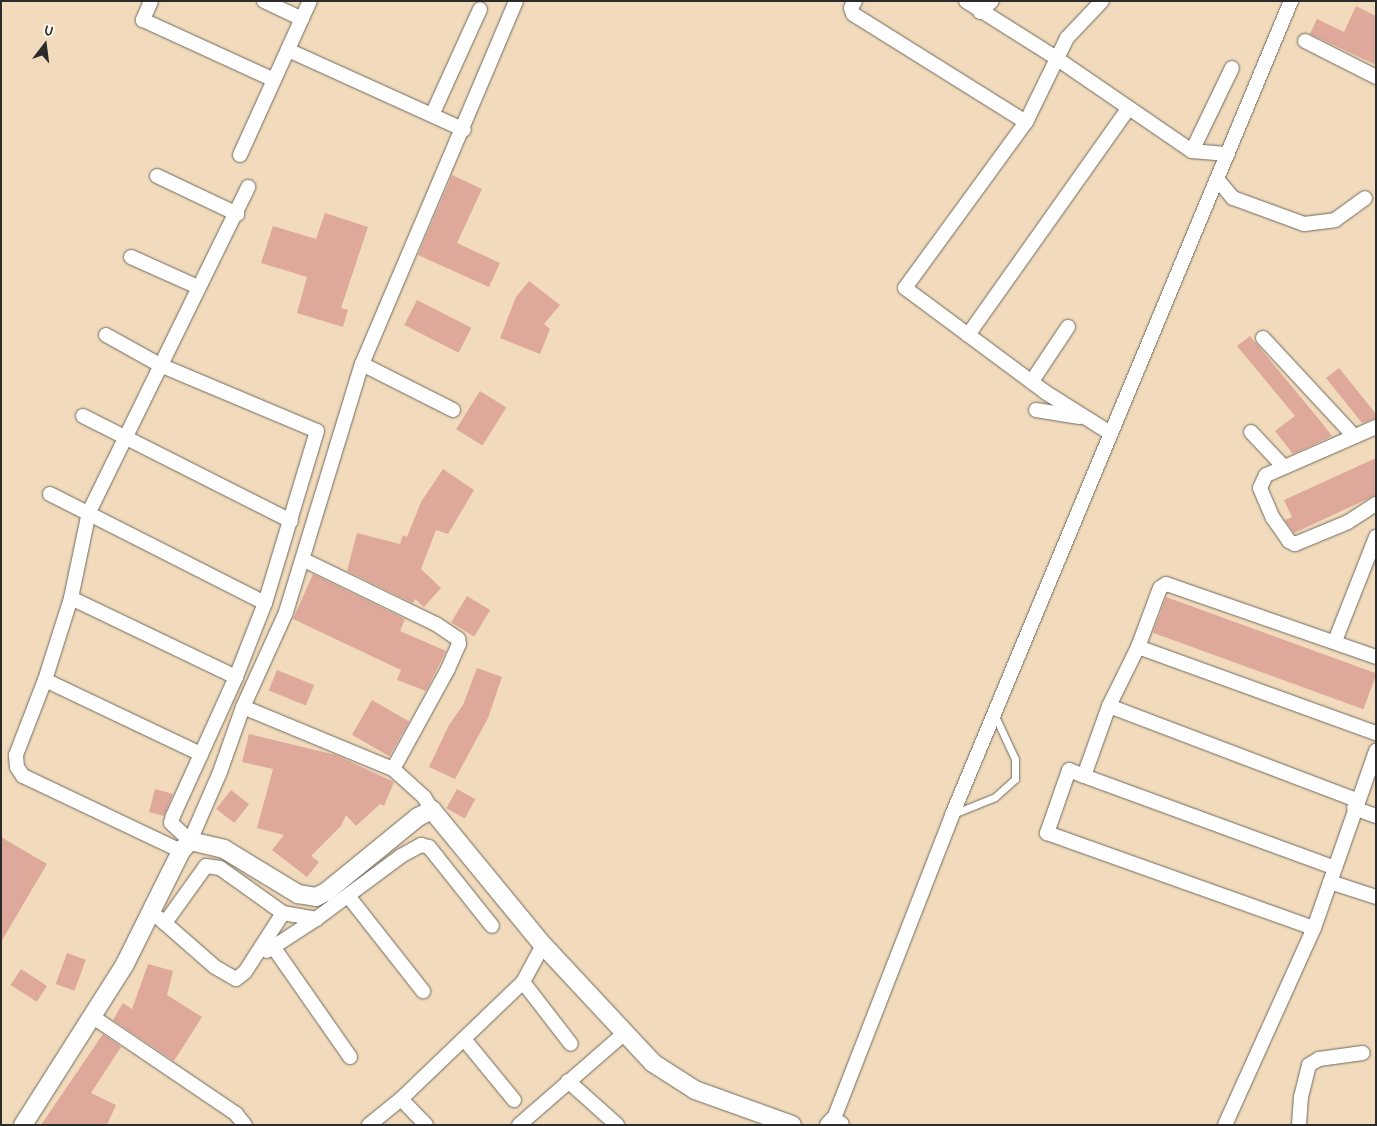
<!DOCTYPE html>
<html>
<head>
<meta charset="utf-8">
<style>
  body { margin:0 }
  #map { position:relative; width:1377px; height:1126px; overflow:hidden; background:#f1dbbc; font-family:"Patrick Hand",sans-serif }
  div>[style] { position:absolute }
  .building>* { inset:0; background:#dea89b; transform-origin:0 0 }
  .roads { filter:drop-shadow(0 0 1px #70695e) drop-shadow(0 0 1px #70695e) }
  .service>* { height:7px; margin:-3.5px; padding:0 3.5px; transform-origin:3.5px; border-radius:3.5px; background:#fff }
  .minor>* { height:14px; margin:-7px; padding:0 7px; transform-origin:7px; border-radius:7px; background:#fff }
  .tertiary>* { height:18px; margin:-9px; padding:0 9px; transform-origin:9px; border-radius:9px; background:#fff }
  span { translate:-50% -50%; white-space:nowrap; text-align:center; line-height:1.15; -webkit-text-stroke:4px #fbf7ec; paint-order:stroke }
  .frame { position:absolute; inset:0; border:2px solid #2b2b2b; pointer-events:none }
  .north { position:absolute; left:20px; top:20px; width:50px; height:50px; -webkit-text-stroke:4px #fbf7ec; paint-order:stroke; rotate:15deg; font-size:14px; font-weight:700; line-height:20px; text-align:center; color:#2b2b2b }
  .north::after { content:''; display:block; margin:auto; width:18px; height:22px; background:#2b2b2b; clip-path:polygon(50% 0,100% 100%,50% 72%,0 100%) }
</style>
</head>
<body>
<div id="map">
  <div class="building">
    <i style="clip-path:polygon(1356px 6px,1376px 16px,1376px 65px,1310px 34px,1317px 19px,1344px 32px)"></i>
    <i style="clip-path:polygon(452px 175px,482px 189px,457px 243px,500px 263px,489px 287px,418px 255px)"></i>
    <i style="clip-path:polygon(325px 213px,368px 227px,341px 308px,348px 310px,343px 327px,297px 313px,307px 277px,261px 263px,273px 226px,316px 239px)"></i>
    <i style="clip-path:polygon(529px 281px,560px 305px,544px 324px,550px 329px,540px 354px,500px 338px,516px 297px)"></i>
    <i style="left:417px;top:300px;width:61px;height:28px;rotate:27deg"></i>
    <i style="clip-path:polygon(1250px 336px,1322px 423px,1332px 436px,1293px 454px,1275px 431px,1295px 416px,1237px 346px)"></i>
    <i style="clip-path:polygon(1339px 368px,1376px 414px,1376px 418px,1362px 423px,1326px 378px)"></i>
    <i style="left:480px;top:391px;width:31px;height:45px;rotate:32deg"></i>
    <i style="clip-path:polygon(1376px 458px,1376px 495px,1294px 533px,1285px 520px,1292px 517px,1284px 500px)"></i>
    <i style="clip-path:polygon(443px 469px,474px 490px,448px 534px,436px 530px,421px 569px,441px 588px,424px 607px,415px 599px,413px 603px,347px 571px,357px 533px,400px 544px,403px 535px,407px 537px,421px 502px)"></i>
    <i style="clip-path:polygon(313px 574px,405px 619px,400px 631px,446px 651px,426px 691px,397px 680px,401px 670px,293px 619px)"></i>
    <i style="left:467px;top:596px;width:27px;height:31px;rotate:31deg"></i>
    <i style="left:1166px;top:597px;width:224px;height:38px;rotate:20deg"></i>
    <i style="clip-path:polygon(477px 668px,502px 677px,488px 718px,455px 779px,429px 767px,449px 725px,463px 705px)"></i>
    <i style="left:277px;top:670px;width:40px;height:22px;rotate:22deg"></i>
    <i style="left:372px;top:700px;width:43px;height:40px;rotate:30deg"></i>
    <i style="clip-path:polygon(249px 734px,336px 755px,394px 782px,384px 806px,380px 804px,356px 826px,346px 815px,341px 826px,311px 856px,319px 862px,307px 877px,272px 850px,284px 835px,257px 828px,273px 769px,242px 762px)"></i>
    <i style="clip-path:polygon(155px 789px,173px 794px,164px 816px,149px 812px)"></i>
    <i style="left:457px;top:789px;width:21px;height:22px;rotate:29deg"></i>
    <i style="left:231px;top:790px;width:23px;height:24px;rotate:38deg"></i>
    <i style="clip-path:polygon(1px 837px,47px 864px,1px 942px)"></i>
    <i style="left:67px;top:953px;width:20px;height:33px;rotate:20deg"></i>
    <i style="clip-path:polygon(148px 964px,173px 971px,167px 995px,202px 1017px,174px 1061px,113px 1020px,123px 1003px,132px 1009px)"></i>
    <i style="left:21px;top:969px;width:31px;height:19px;rotate:33deg"></i>
    <i style="clip-path:polygon(103px 1034px,121px 1047px,91px 1093px,116px 1105px,107px 1125px,41px 1125px)"></i>
  </div>
  <div class="roads">
    <div class="service">
      <i style="left:953px;top:814px;width:45px;rotate:-22deg"></i>
      <i style="left:995px;top:797px;width:27px;rotate:-42deg"></i>
      <i style="left:1015px;top:779px;width:20px;rotate:-90deg"></i>
      <i style="left:1015px;top:759px;width:47px;rotate:-114.9deg"></i>
    </div>
    <div class="minor">
      <i style="left:151px;top:1px;width:21px;rotate:113deg"></i>
      <i style="left:143px;top:20px;width:144px;rotate:24.6deg"></i>
      <i style="left:264px;top:1px;width:42px;rotate:25.3deg"></i>
      <i style="left:855px;top:1px;width:8px;rotate:120deg"></i>
      <i style="left:851px;top:8px;width:6px;rotate:72deg"></i>
      <i style="left:853px;top:14px;width:204px;rotate:32deg"></i>
      <i style="left:966px;top:1px;width:107px;rotate:32.3deg"></i>
      <i style="left:1056px;top:58px;width:165px;rotate:34.4deg"></i>
      <i style="left:1192px;top:151px;width:36px;rotate:5deg"></i>
      <i style="left:1102px;top:1px;width:51px;rotate:133.4deg"></i>
      <i style="left:1067px;top:38px;width:93px;rotate:116deg"></i>
      <i style="left:1026px;top:122px;width:205px;rotate:126.1deg"></i>
      <i style="left:905px;top:288px;width:174px;rotate:36.6deg"></i>
      <i style="left:1045px;top:392px;width:77px;rotate:32.2deg"></i>
      <i style="left:980px;top:12px;width:16px;rotate:-43deg"></i>
      <i style="left:1305px;top:41px;width:80px;rotate:26.9deg"></i>
      <i style="left:288px;top:50px;width:193px;rotate:24.4deg"></i>
      <i style="left:432px;top:115px;width:116px;rotate:-65.6deg"></i>
      <i style="left:1192px;top:151px;width:92px;rotate:-64.3deg"></i>
      <i style="left:240px;top:155px;width:169px;rotate:-65.6deg"></i>
      <i style="left:157px;top:176px;width:89px;rotate:25.4deg"></i>
      <i style="left:1217px;top:179px;width:25px;rotate:50deg"></i>
      <i style="left:1233px;top:198px;width:76px;rotate:20.1deg"></i>
      <i style="left:1304px;top:224px;width:31px;rotate:-7deg"></i>
      <i style="left:1335px;top:220px;width:37px;rotate:-36deg"></i>
      <i style="left:131px;top:257px;width:73px;rotate:24.1deg"></i>
      <i style="left:106px;top:335px;width:62px;rotate:29.1deg"></i>
      <i style="left:160px;top:365px;width:170px;rotate:22.8deg"></i>
      <i style="left:317px;top:431px;width:180px;rotate:106.8deg"></i>
      <i style="left:265px;top:603px;width:79px;rotate:111.4deg"></i>
      <i style="left:236px;top:677px;width:153px;rotate:114.4deg"></i>
      <i style="left:173px;top:816px;width:7px;rotate:106deg"></i>
      <i style="left:171px;top:823px;width:26px;rotate:43deg"></i>
      <i style="left:190px;top:841px;width:75px;rotate:-66.5deg"></i>
      <i style="left:220px;top:772px;width:69px;rotate:-70.5deg"></i>
      <i style="left:243px;top:707px;width:104px;rotate:-65.6deg"></i>
      <i style="left:286px;top:612px;width:259px;rotate:-73deg"></i>
      <i style="left:362px;top:364px;width:394px;rotate:-67deg"></i>
      <i style="left:968px;top:335px;width:278px;rotate:-54.7deg"></i>
      <i style="left:1263px;top:338px;width:134px;rotate:47.1deg"></i>
      <i style="left:362px;top:364px;width:102px;rotate:26.8deg"></i>
      <i style="left:1032px;top:381px;width:65px;rotate:-56.3deg"></i>
      <i style="left:1036px;top:410px;width:44px;rotate:9.2deg"></i>
      <i style="left:83px;top:416px;width:233px;rotate:26.8deg"></i>
      <i style="left:1376px;top:427px;width:120px;rotate:156.4deg"></i>
      <i style="left:1266px;top:475px;width:14px;rotate:115deg"></i>
      <i style="left:1260px;top:488px;width:33px;rotate:67deg"></i>
      <i style="left:1273px;top:518px;width:28px;rotate:55deg"></i>
      <i style="left:1289px;top:541px;width:7px;rotate:27deg"></i>
      <i style="left:1295px;top:544px;width:57px;rotate:-22.5deg"></i>
      <i style="left:1348px;top:522px;width:33px;rotate:-33deg"></i>
      <i style="left:1251px;top:432px;width:48px;rotate:46.7deg"></i>
      <i style="left:50px;top:494px;width:241px;rotate:26.9deg"></i>
      <i style="left:304px;top:560px;width:147px;rotate:25.9deg"></i>
      <i style="left:436px;top:624px;width:27px;rotate:34deg"></i>
      <i style="left:458px;top:639px;width:5px;rotate:79deg"></i>
      <i style="left:459px;top:644px;width:27px;rotate:114deg"></i>
      <i style="left:448px;top:669px;width:114px;rotate:118.8deg"></i>
      <i style="left:71px;top:598px;width:183px;rotate:25.6deg"></i>
      <i style="left:1335px;top:641px;width:112px;rotate:-68.5deg"></i>
      <i style="left:1138px;top:647px;width:66px;rotate:116.2deg"></i>
      <i style="left:1109px;top:706px;width:74px;rotate:109.7deg"></i>
      <i style="left:1084px;top:776px;width:16px;rotate:-158deg"></i>
      <i style="left:1069px;top:770px;width:67px;rotate:109.2deg"></i>
      <i style="left:1047px;top:833px;width:283px;rotate:19.6deg"></i>
      <i style="left:1376px;top:657px;width:222px;rotate:-160.8deg"></i>
      <i style="left:1166px;top:584px;width:7px;rotate:146deg"></i>
      <i style="left:1160px;top:588px;width:63px;rotate:110.4deg"></i>
      <i style="left:1138px;top:647px;width:253px;rotate:19.9deg"></i>
      <i style="left:45px;top:680px;width:173px;rotate:25.4deg"></i>
      <i style="left:1109px;top:706px;width:264px;rotate:20.8deg"></i>
      <i style="left:243px;top:707px;width:162px;rotate:22.5deg"></i>
      <i style="left:393px;top:769px;width:42px;rotate:42.1deg"></i>
      <i style="left:424px;top:797px;width:15px;rotate:58deg"></i>
      <i style="left:1084px;top:776px;width:267px;rotate:20.1deg"></i>
      <i style="left:1354px;top:808px;width:23px;rotate:20deg"></i>
      <i style="left:181px;top:851px;width:175px;rotate:-154.6deg"></i>
      <i style="left:23px;top:776px;width:11px;rotate:-124deg"></i>
      <i style="left:17px;top:767px;width:12px;rotate:-95deg"></i>
      <i style="left:16px;top:755px;width:80px;rotate:-68.9deg"></i>
      <i style="left:45px;top:680px;width:86px;rotate:-72.4deg"></i>
      <i style="left:71px;top:598px;width:88px;rotate:-78.2deg"></i>
      <i style="left:89px;top:512px;width:362px;rotate:-63.9deg"></i>
      <i style="left:1330px;top:882px;width:48px;rotate:18.1deg"></i>
      <i style="left:349px;top:897px;width:120px;rotate:51.8deg"></i>
      <i style="left:159px;top:918px;width:74px;rotate:41.2deg"></i>
      <i style="left:215px;top:967px;width:24px;rotate:30deg"></i>
      <i style="left:236px;top:979px;width:11px;rotate:-38deg"></i>
      <i style="left:245px;top:972px;width:70px;rotate:-57.2deg"></i>
      <i style="left:165px;top:923px;width:70px;rotate:-54.3deg"></i>
      <i style="left:206px;top:866px;width:14px;rotate:8deg"></i>
      <i style="left:220px;top:868px;width:77px;rotate:35.5deg"></i>
      <i style="left:283px;top:913px;width:34px;rotate:10deg"></i>
      <i style="left:316px;top:919px;width:106px;rotate:-36.5deg"></i>
      <i style="left:401px;top:856px;width:23px;rotate:-29deg"></i>
      <i style="left:421px;top:845px;width:8px;rotate:14deg"></i>
      <i style="left:429px;top:847px;width:13px;rotate:51deg"></i>
      <i style="left:437px;top:857px;width:88px;rotate:51.4deg"></i>
      <i style="left:274px;top:948px;width:133px;rotate:55.1deg"></i>
      <i style="left:267px;top:951px;width:59px;rotate:-33.1deg"></i>
      <i style="left:523px;top:982px;width:78px;rotate:52.3deg"></i>
      <i style="left:93px;top:1017px;width:173px;rotate:34.1deg"></i>
      <i style="left:236px;top:1114px;width:14px;rotate:51deg"></i>
      <i style="left:464px;top:1039px;width:79px;rotate:50.7deg"></i>
      <i style="left:568px;top:1081px;width:66px;rotate:41.9deg"></i>
      <i style="left:401px;top:1099px;width:36px;rotate:46deg"></i>
      <i style="left:833px;top:1121px;width:328px;rotate:-68.7deg"></i>
      <i style="left:952px;top:815px;width:882px;rotate:-67.39deg"></i>
      <i style="left:369px;top:1125px;width:41px;rotate:-39.1deg"></i>
      <i style="left:401px;top:1099px;width:169px;rotate:-43.8deg"></i>
      <i style="left:523px;top:982px;width:42px;rotate:-61.6deg"></i>
      <i style="left:519px;top:1125px;width:142px;rotate:-41deg"></i>
      <i style="left:1225px;top:1125px;width:216px;rotate:-65.7deg"></i>
      <i style="left:1314px;top:928px;width:188px;rotate:-70.7deg"></i>
      <i style="left:1299px;top:1125px;width:28px;rotate:-86deg"></i>
      <i style="left:1301px;top:1097px;width:33px;rotate:-76deg"></i>
      <i style="left:1309px;top:1065px;width:12px;rotate:-31deg"></i>
      <i style="left:1319px;top:1059px;width:44px;rotate:-7.8deg"></i>
    </div>
    <div class="tertiary">
      <i style="left:23px;top:1125px;width:191px;rotate:-57.6deg"></i>
      <i style="left:125px;top:964px;width:126px;rotate:-63.6deg"></i>
      <i style="left:181px;top:851px;width:13px;rotate:-48deg"></i>
      <i style="left:190px;top:841px;width:35px;rotate:13deg"></i>
      <i style="left:224px;top:849px;width:87px;rotate:31.3deg"></i>
      <i style="left:298px;top:894px;width:18px;rotate:9deg"></i>
      <i style="left:316px;top:897px;width:11px;rotate:-27deg"></i>
      <i style="left:326px;top:892px;width:119px;rotate:-39.2deg"></i>
      <i style="left:418px;top:817px;width:16px;rotate:-27deg"></i>
      <i style="left:432px;top:810px;width:175px;rotate:50.6deg"></i>
      <i style="left:543px;top:945px;width:161px;rotate:47deg"></i>
      <i style="left:653px;top:1063px;width:50px;rotate:32.7deg"></i>
      <i style="left:695px;top:1090px;width:103px;rotate:19.8deg"></i>
      <i style="left:829px;top:1125px;width:6px;rotate:-45deg"></i>
      <i style="left:833px;top:1121px;width:8px;rotate:30deg"></i>
    </div>
  </div>
  <div class="frame"></div>
  <div class="north">U</div>
</div>
</body>
</html>
